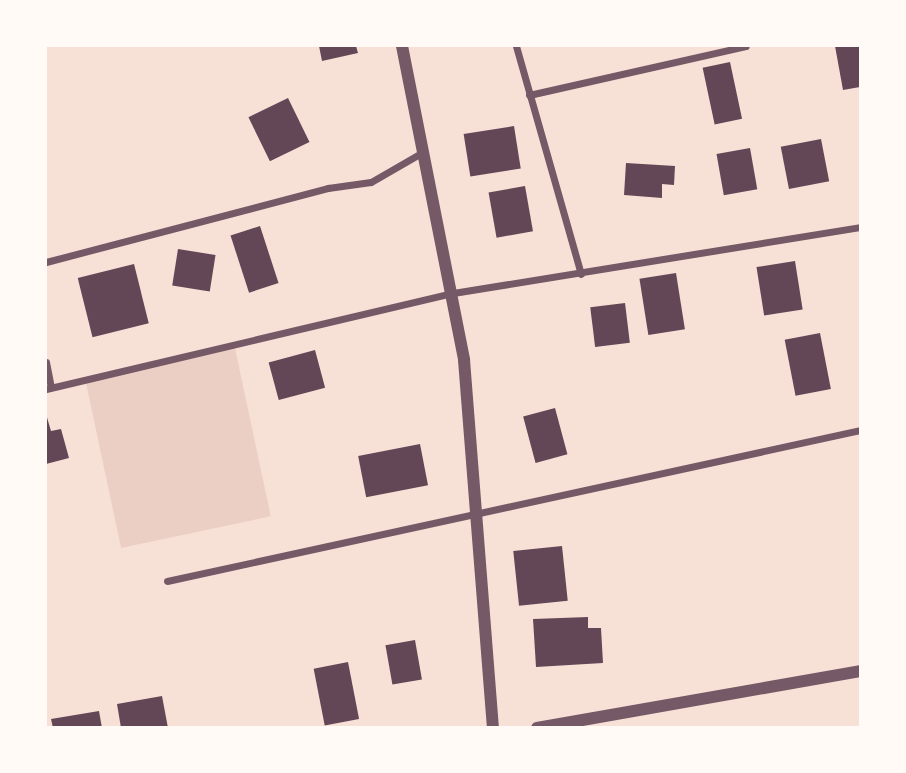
<!DOCTYPE html>
<html>
<head>
<meta charset="utf-8">
<style>
  body { margin:0 }
  #map { position:relative; width:906px; height:773px; overflow:hidden; background:#f7e1d7; font-family:Poppins,sans-serif }
  div>[style] { position:absolute }
  .green>* { inset:0; background:#ebcfc5; transform-origin:0 0 }
  .building>* { inset:0; background:#644757; transform-origin:0 0 }
  .minor>* { height:7px; margin:-3.5px; padding:0 3.5px; transform-origin:3.5px; border-radius:3.5px; background:#755966 }
  .tertiary>* { height:12px; margin:-6px; padding:0 6px; transform-origin:6px; border-radius:6px; background:#755966 }
  span { translate:-50% -50%; white-space:nowrap; text-align:center; line-height:1.15; -webkit-text-stroke:6px #fffaf5; paint-order:stroke }
  .frame { position:absolute; inset:0; border:47px solid #fffaf5; pointer-events:none }
</style>
</head>
<body>
<div id="map">
  <div class="green">
    <i style="left:235px;top:348px;width:172px;height:153px;rotate:78deg"></i>
  </div>
  <div class="building">
    <i style="clip-path:polygon(319px 46px,356px 46px,358px 53px,322px 61px)"></i>
    <i style="clip-path:polygon(835px 46px,860px 46px,860px 87px,843px 90px)"></i>
    <i style="left:730px;top:62px;width:58px;height:28px;rotate:78deg"></i>
    <i style="left:288px;top:98px;width:49px;height:44px;rotate:64deg"></i>
    <i style="left:514px;top:126px;width:43px;height:51px;rotate:81deg"></i>
    <i style="left:821px;top:139px;width:43px;height:41px;rotate:79deg"></i>
    <i style="left:750px;top:148px;width:42px;height:34px;rotate:80deg"></i>
    <i style="clip-path:polygon(626px 163px,675px 166px,674px 185px,662px 184px,662px 198px,624px 195px)"></i>
    <i style="left:525px;top:186px;width:46px;height:37px;rotate:80deg"></i>
    <i style="left:260px;top:226px;width:60px;height:31px;rotate:72deg"></i>
    <i style="left:178px;top:249px;width:38px;height:37px;rotate:9deg"></i>
    <i style="left:795px;top:261px;width:49px;height:39px;rotate:81deg"></i>
    <i style="left:134px;top:264px;width:61px;height:58px;rotate:76deg"></i>
    <i style="left:676px;top:273px;width:57px;height:37px;rotate:81deg"></i>
    <i style="left:625px;top:303px;width:40px;height:35px;rotate:83deg"></i>
    <i style="left:820px;top:333px;width:57px;height:36px;rotate:79deg"></i>
    <i style="left:315px;top:350px;width:39px;height:48px;rotate:75deg"></i>
    <i style="left:555px;top:408px;width:48px;height:33px;rotate:75deg"></i>
    <i style="clip-path:polygon(46px 414px,51px 431px,61px 429px,69px 458px,46px 464px)"></i>
    <i style="left:420px;top:444px;width:42px;height:63px;rotate:79deg"></i>
    <i style="left:562px;top:546px;width:55px;height:49px;rotate:84deg"></i>
    <i style="clip-path:polygon(588px 617px,588px 628px,601px 628px,603px 663px,536px 667px,533px 619px)"></i>
    <i style="left:415px;top:640px;width:40px;height:30px;rotate:80deg"></i>
    <i style="left:348px;top:662px;width:58px;height:35px;rotate:79deg"></i>
    <i style="clip-path:polygon(162px 696px,168px 728px,121px 728px,117px 704px)"></i>
    <i style="clip-path:polygon(99px 711px,102px 728px,53px 728px,51px 719px)"></i>
  </div>
  <div class="minor">
    <i style="left:516px;top:46px;width:237px;rotate:74.1deg"></i>
    <i style="left:529px;top:95px;width:222px;rotate:-12.7deg"></i>
    <i style="left:46px;top:262px;width:292px;rotate:-14.7deg"></i>
    <i style="left:328px;top:188px;width:43px;rotate:-7.9deg"></i>
    <i style="left:371px;top:182px;width:60px;rotate:-30deg"></i>
    <i style="left:46px;top:362px;width:26px;rotate:79deg"></i>
    <i style="left:46px;top:389px;width:418px;rotate:-13.3deg"></i>
    <i style="left:453px;top:293px;width:412px;rotate:-9.2deg"></i>
    <i style="left:167px;top:581px;width:709px;rotate:-12.29deg"></i>
  </div>
  <div class="tertiary">
    <i style="left:402px;top:46px;width:320px;rotate:78.8deg"></i>
    <i style="left:464px;top:360px;width:369px;rotate:85.5deg"></i>
    <i style="left:537px;top:728px;width:328px;rotate:-10deg"></i>
  </div>
  <div class="frame"></div>
</div>
</body>
</html>
